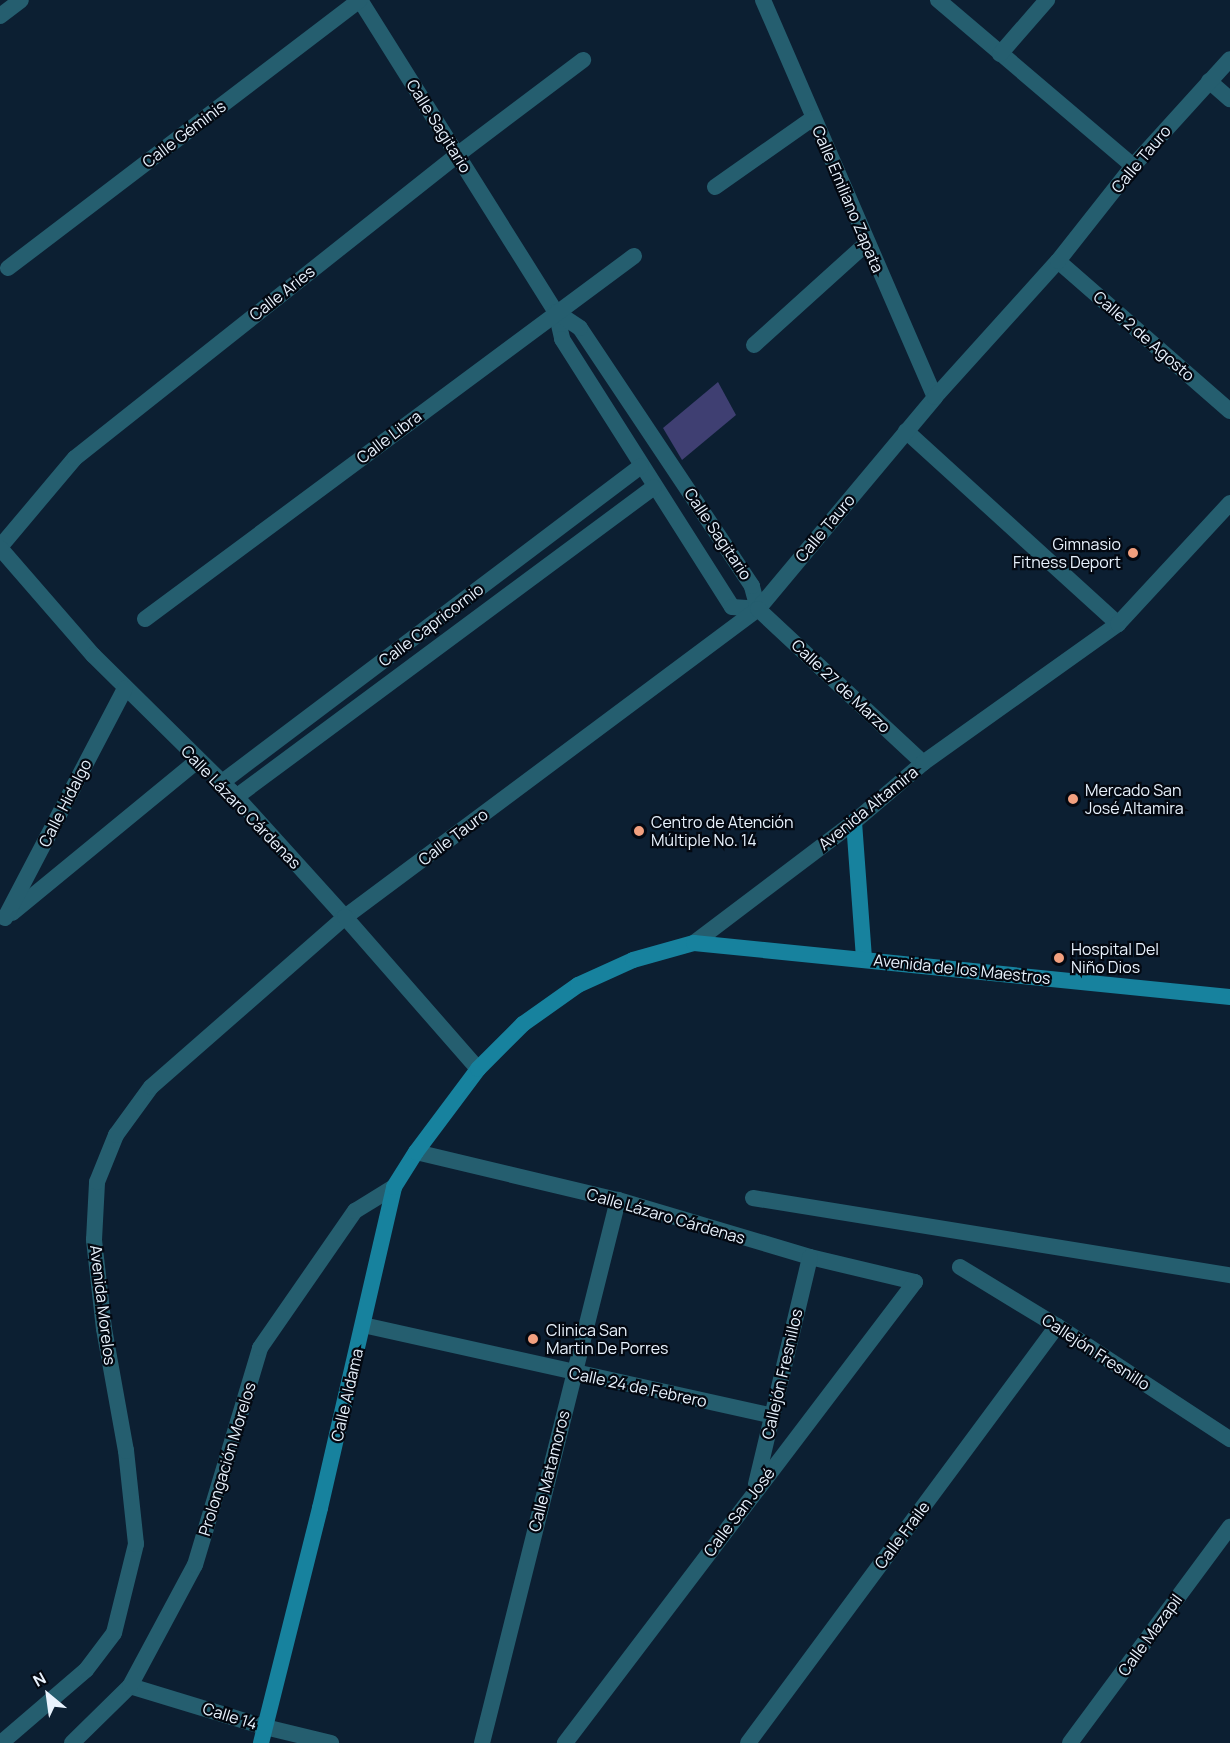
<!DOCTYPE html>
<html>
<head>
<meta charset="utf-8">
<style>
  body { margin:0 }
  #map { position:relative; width:1230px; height:1743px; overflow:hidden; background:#0c1f32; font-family:Manrope,sans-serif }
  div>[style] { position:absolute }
  .building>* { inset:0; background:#3f3f72 }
  .pedestrian>* { height:16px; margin:-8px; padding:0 8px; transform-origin:8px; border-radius:8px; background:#255e6f }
  .minor>* { height:16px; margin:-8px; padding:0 8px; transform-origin:8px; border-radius:8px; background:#255e6f }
  .tertiary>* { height:16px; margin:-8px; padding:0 8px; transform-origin:8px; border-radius:8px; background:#255e6f }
  .secondary>* { height:16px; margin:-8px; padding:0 8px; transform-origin:8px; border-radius:8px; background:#17829e }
  .dots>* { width:16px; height:16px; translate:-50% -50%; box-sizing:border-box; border:3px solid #030811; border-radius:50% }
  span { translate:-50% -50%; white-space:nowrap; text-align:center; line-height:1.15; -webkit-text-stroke:4.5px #030811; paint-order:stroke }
  .street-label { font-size:16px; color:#e8f2fd }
  .poi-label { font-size:16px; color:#e8f2fd }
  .right { translate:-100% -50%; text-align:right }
  .left { translate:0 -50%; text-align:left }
  .north { position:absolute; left:18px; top:1665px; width:60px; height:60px; -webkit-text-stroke:4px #030811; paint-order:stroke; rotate:331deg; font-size:16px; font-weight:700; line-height:24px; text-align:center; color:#e8f2fd }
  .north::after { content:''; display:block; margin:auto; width:21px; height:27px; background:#e8f2fd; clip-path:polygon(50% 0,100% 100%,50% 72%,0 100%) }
</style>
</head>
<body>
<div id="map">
  <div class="building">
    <i style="clip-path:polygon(718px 382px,736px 415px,682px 460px,663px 428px)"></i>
  </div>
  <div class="pedestrian">
    <i style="left:763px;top:0;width:433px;rotate:66.6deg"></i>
    <i style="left:938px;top:0;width:256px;rotate:40.4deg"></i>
    <i style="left:715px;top:187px;width:120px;rotate:-35.1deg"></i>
    <i style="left:754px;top:345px;width:152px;rotate:-42.1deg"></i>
  </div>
  <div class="minor">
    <i style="left:360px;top:0;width:368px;rotate:57.9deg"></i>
    <i style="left:556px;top:312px;width:28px;rotate:77deg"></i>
    <i style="left:562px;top:339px;width:317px;rotate:57.6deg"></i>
    <i style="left:732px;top:607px;width:26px;rotate:4deg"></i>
    <i style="left:758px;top:609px;width:24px;rotate:-105deg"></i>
    <i style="left:752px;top:586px;width:310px;rotate:-123.7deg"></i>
    <i style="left:580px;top:328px;width:29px;rotate:-146deg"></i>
    <i style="left:0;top:16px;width:26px;rotate:-37deg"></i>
    <i style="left:1000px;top:54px;width:72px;rotate:-49deg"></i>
    <i style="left:1209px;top:81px;width:28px;rotate:41deg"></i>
    <i style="left:1058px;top:261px;width:228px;rotate:41.1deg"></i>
    <i style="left:8px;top:268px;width:442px;rotate:-37.3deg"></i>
    <i style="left:906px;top:431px;width:287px;rotate:42.3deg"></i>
    <i style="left:0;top:547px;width:116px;rotate:-49.9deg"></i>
    <i style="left:75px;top:458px;width:488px;rotate:-38.4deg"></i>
    <i style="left:457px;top:155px;width:158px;rotate:-37deg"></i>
    <i style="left:0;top:548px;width:142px;rotate:49deg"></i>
    <i style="left:93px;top:655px;width:194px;rotate:44.6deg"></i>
    <i style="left:231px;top:791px;width:170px;rotate:47.9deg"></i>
    <i style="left:345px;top:917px;width:515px;rotate:-36.71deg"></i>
    <i style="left:758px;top:609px;width:276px;rotate:-50.1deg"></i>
    <i style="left:935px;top:397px;width:183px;rotate:-47.9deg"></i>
    <i style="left:1058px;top:261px;width:121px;rotate:-51.7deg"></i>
    <i style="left:1133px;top:166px;width:144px;rotate:-47.8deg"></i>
    <i style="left:758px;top:609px;width:226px;rotate:43deg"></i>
    <i style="left:145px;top:619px;width:609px;rotate:-36.59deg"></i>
    <i style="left:221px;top:783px;width:526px;rotate:-37.04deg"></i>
    <i style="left:236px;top:797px;width:520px;rotate:-36.56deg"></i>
    <i style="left:12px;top:913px;width:239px;rotate:-39.4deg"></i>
    <i style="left:5px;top:918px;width:259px;rotate:-62.4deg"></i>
    <i style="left:416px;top:1152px;width:208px;rotate:13.4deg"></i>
    <i style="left:618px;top:1200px;width:200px;rotate:16.5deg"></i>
    <i style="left:810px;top:1257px;width:108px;rotate:13.4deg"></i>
    <i style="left:915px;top:1282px;width:579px;rotate:127.21deg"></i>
    <i style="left:753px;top:1198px;width:483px;rotate:9.2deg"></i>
    <i style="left:960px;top:1267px;width:114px;rotate:31.3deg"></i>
    <i style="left:1057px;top:1326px;width:207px;rotate:33.2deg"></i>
    <i style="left:363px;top:1325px;width:419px;rotate:12.5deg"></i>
    <i style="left:756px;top:1484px;width:233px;rotate:-76.6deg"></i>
    <i style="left:130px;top:1686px;width:141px;rotate:16.9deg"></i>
    <i style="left:265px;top:1727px;width:68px;rotate:13.6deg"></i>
    <i style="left:72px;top:1743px;width:81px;rotate:-44.5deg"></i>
    <i style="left:130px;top:1686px;width:137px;rotate:-61.8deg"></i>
    <i style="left:195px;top:1565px;width:227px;rotate:-73.3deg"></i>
    <i style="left:260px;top:1348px;width:167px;rotate:-55.3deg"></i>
    <i style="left:355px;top:1211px;width:46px;rotate:-31.6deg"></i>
    <i style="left:482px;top:1743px;width:560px;rotate:-75.94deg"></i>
    <i style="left:748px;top:1743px;width:519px;rotate:-53.46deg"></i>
    <i style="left:1070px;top:1743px;width:269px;rotate:-53.5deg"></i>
  </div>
  <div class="tertiary">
    <i style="left:694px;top:943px;width:201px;rotate:-37.1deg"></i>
    <i style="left:854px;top:822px;width:91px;rotate:-40.5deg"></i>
    <i style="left:923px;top:763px;width:239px;rotate:-35.5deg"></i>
    <i style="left:1118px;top:624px;width:165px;rotate:-47.2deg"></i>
    <i style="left:1px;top:1743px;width:112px;rotate:-40.7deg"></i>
    <i style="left:86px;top:1670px;width:46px;rotate:-52.9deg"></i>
    <i style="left:114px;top:1633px;width:92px;rotate:-76.1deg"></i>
    <i style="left:136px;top:1544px;width:94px;rotate:-96.1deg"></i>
    <i style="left:126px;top:1451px;width:124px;rotate:-100.2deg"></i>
    <i style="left:104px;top:1329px;width:90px;rotate:-96.4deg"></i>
    <i style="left:94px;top:1240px;width:58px;rotate:-87deg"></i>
    <i style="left:97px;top:1182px;width:51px;rotate:-68deg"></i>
    <i style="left:116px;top:1135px;width:59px;rotate:-53.9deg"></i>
    <i style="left:151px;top:1087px;width:258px;rotate:-41.2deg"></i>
    <i style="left:345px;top:917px;width:202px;rotate:48.8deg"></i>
  </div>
  <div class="secondary">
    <i style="left:854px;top:822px;width:137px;rotate:85.8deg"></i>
    <i style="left:261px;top:1743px;width:242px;rotate:-75.9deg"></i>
    <i style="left:320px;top:1508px;width:329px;rotate:-77deg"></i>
    <i style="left:394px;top:1187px;width:41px;rotate:-57.8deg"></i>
    <i style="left:416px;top:1152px;width:104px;rotate:-53.2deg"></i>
    <i style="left:478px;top:1069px;width:64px;rotate:-45deg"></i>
    <i style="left:523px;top:1024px;width:67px;rotate:-35.3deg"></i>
    <i style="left:578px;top:985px;width:60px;rotate:-24.4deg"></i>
    <i style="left:633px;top:960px;width:63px;rotate:-15.6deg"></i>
    <i style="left:694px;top:943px;width:539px;rotate:5.75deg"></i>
  </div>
  <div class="dots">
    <i style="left:1133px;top:553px;background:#f2a07f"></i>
    <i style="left:1073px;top:799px;background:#f2a07f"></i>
    <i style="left:639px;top:831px;background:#f2a07f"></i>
    <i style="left:1059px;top:958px;background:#f2a07f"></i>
    <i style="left:533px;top:1339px;background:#f2a07f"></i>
  </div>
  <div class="street-label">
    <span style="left:439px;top:126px;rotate:58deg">Calle Sagitario</span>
    <span style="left:184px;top:134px;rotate:-37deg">Calle Géminis</span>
    <span style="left:1141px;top:159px;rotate:-50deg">Calle Tauro</span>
    <span style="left:848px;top:199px;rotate:67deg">Calle Emiliano Zapata</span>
    <span style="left:282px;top:293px;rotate:-38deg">Calle Aries</span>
    <span style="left:1144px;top:336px;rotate:41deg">Calle 2 de Agosto</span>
    <span style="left:389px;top:437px;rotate:-37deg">Calle Libra</span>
    <span style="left:825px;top:528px;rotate:-50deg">Calle Tauro</span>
    <span style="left:718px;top:534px;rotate:56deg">Calle Sagitario</span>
    <span style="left:431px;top:625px;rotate:-37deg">Calle Capricornio</span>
    <span style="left:841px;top:686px;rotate:43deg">Calle 27 de Marzo</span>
    <span style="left:65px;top:803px;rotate:-63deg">Calle Hidalgo</span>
    <span style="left:241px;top:807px;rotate:46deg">Calle Lázaro Cárdenas</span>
    <span style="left:868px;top:808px;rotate:-39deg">Avenida Altamira</span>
    <span style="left:453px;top:837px;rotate:-37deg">Calle Tauro</span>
    <span style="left:962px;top:969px;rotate:6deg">Avenida de los Maestros</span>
    <span style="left:666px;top:1216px;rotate:16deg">Calle Lázaro Cárdenas</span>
    <span style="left:103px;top:1305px;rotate:83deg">Avenida Morelos</span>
    <span style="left:1096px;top:1352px;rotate:33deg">Callejón Fresnillo</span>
    <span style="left:782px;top:1374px;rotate:-77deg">Callejón Fresnillos</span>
    <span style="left:638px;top:1387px;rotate:12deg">Calle 24 de Febrero</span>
    <span style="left:347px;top:1395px;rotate:-77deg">Calle Aldama</span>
    <span style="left:227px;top:1459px;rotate:-73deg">Prolongación Morelos</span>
    <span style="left:549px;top:1471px;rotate:-76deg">Calle Matamoros</span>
    <span style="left:739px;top:1512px;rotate:-53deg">Calle San José</span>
    <span style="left:902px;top:1535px;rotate:-53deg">Calle Fraile</span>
    <span style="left:1150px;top:1635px;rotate:-54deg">Calle Mazapil</span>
    <span style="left:230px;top:1716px;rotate:17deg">Calle 14</span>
  </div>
  <div class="poi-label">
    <span class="right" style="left:1121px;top:553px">Gimnasio<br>Fitness Deport</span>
    <span class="left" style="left:1085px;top:799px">Mercado San<br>José Altamira</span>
    <span class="left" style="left:651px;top:831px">Centro de Atención<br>Múltiple No. 14</span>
    <span class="left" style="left:1071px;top:958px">Hospital Del<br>Niño Dios</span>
    <span class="left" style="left:546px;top:1339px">Clinica San<br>Martin De Porres</span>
  </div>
  <div class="north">N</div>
</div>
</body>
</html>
